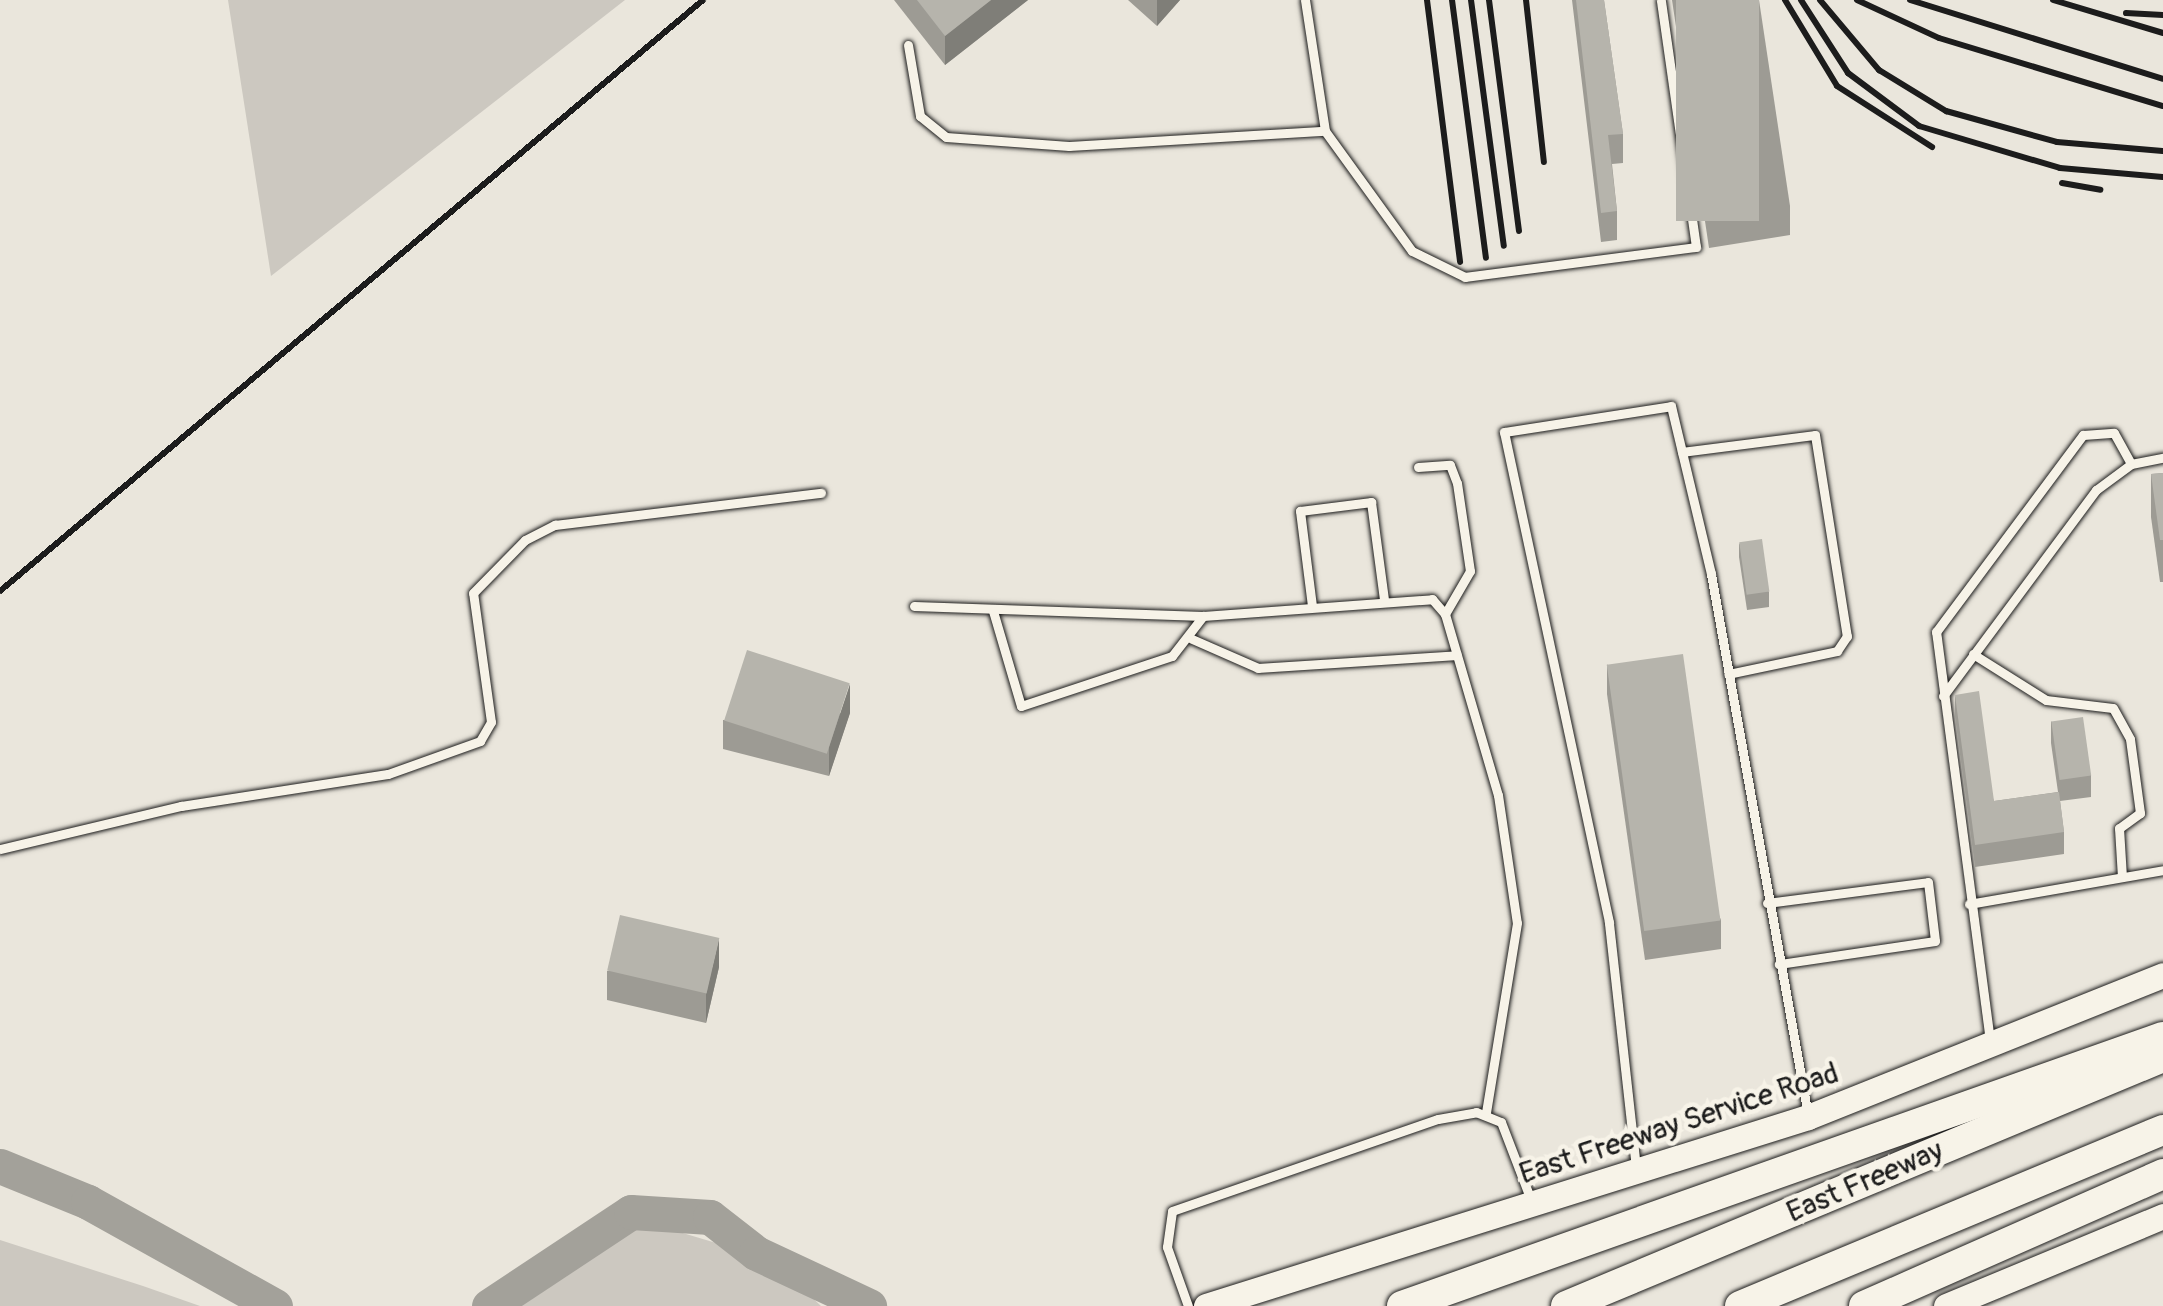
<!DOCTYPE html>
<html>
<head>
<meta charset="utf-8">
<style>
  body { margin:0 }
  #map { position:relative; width:2163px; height:1306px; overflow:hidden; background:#eae6dc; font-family:Pangolin,sans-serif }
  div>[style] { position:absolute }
  .green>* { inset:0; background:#ccc8c0 }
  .river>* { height:35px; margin:-17.5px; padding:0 17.5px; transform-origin:17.5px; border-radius:17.5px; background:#a3a19a }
  .roads { filter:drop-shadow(0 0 2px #1c1c1c) drop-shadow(0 0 2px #1c1c1c) }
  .lane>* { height:9px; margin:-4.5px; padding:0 4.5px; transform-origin:4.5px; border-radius:4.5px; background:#f7f3e8 }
  .secondary>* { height:25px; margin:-12.5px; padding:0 12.5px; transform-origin:12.5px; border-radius:12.5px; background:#f7f3e8 }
  .highway>* { height:30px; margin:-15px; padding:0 15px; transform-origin:15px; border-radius:15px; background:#f7f3e8 }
  .rail>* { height:6px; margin:-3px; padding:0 3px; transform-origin:3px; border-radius:3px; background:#1c1c1c }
  .wall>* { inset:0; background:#9d9b94 }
  .shaded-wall>* { inset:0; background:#7f7e78 }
  .building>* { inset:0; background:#b6b4ac; transform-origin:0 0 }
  span { translate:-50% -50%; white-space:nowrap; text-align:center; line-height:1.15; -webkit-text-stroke:9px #f7f3e8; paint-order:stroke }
  .street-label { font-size:30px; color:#1c1c1c }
</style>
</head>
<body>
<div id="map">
  <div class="green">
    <i style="clip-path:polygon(228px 0,625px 0,271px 276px)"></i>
    <i style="clip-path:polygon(639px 1220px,773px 1260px,821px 1306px,492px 1306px,559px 1280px)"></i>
    <i style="clip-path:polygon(0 1240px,143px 1286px,200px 1306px,0 1306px)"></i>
  </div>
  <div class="river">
    <i style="left:0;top:1166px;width:95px;rotate:22.2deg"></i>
    <i style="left:88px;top:1202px;width:214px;rotate:29.1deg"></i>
    <i style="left:489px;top:1306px;width:170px;rotate:-33.5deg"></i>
    <i style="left:631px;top:1212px;width:79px;rotate:3.6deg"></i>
    <i style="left:710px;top:1217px;width:58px;rotate:38deg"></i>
    <i style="left:756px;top:1253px;width:125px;rotate:25.1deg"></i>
  </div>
  <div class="roads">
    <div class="lane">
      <i style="left:1305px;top:0;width:133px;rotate:81.3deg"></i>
      <i style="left:1325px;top:131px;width:148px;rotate:54.1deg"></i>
      <i style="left:1412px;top:251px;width:59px;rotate:26.1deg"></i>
      <i style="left:1465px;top:277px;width:233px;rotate:-7.4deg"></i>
      <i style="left:1696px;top:247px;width:249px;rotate:-98.1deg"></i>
      <i style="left:908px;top:45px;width:72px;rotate:80.4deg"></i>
      <i style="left:920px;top:116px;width:33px;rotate:39deg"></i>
      <i style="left:946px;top:137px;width:123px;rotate:4.2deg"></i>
      <i style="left:1069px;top:146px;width:256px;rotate:-3.4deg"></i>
      <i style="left:1682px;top:452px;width:134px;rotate:-7.3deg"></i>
      <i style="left:1815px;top:435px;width:204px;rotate:81deg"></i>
      <i style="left:1847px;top:636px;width:18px;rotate:124deg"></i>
      <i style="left:1837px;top:651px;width:111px;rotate:168.1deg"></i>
      <i style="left:1418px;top:467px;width:32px;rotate:-4deg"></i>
      <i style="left:1450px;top:465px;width:19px;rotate:69deg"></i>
      <i style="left:1457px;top:483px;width:89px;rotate:81.6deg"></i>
      <i style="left:1470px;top:571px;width:50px;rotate:120.2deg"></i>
      <i style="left:914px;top:606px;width:289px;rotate:2deg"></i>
      <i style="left:1203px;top:616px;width:230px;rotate:-4.2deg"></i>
      <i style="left:1432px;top:599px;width:20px;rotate:49deg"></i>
      <i style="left:1445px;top:614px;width:189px;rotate:73.7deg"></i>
      <i style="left:1498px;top:795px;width:129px;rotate:81.6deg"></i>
      <i style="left:1517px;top:923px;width:193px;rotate:99.3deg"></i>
      <i style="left:1312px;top:606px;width:96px;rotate:-97.2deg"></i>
      <i style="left:1300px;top:511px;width:72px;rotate:-7.2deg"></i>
      <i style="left:1371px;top:502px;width:98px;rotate:82.4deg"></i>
      <i style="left:993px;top:611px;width:99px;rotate:73.6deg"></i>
      <i style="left:1021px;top:706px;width:159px;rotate:-18.3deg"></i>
      <i style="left:1172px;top:656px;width:51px;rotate:-52.2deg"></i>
      <i style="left:1192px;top:639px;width:72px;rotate:23.7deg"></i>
      <i style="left:1258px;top:668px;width:199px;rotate:-3.7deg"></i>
      <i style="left:1973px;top:654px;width:86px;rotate:32.2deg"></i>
      <i style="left:2046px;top:700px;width:67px;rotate:6.8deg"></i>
      <i style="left:2113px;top:708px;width:35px;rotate:61deg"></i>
      <i style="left:2130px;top:739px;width:75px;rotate:82.3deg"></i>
      <i style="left:2140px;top:813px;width:26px;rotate:144deg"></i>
      <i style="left:2119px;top:828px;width:49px;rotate:86.5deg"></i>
      <i style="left:1943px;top:696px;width:257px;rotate:-53.4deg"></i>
      <i style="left:2096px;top:490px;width:44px;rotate:-36.6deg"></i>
      <i style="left:2131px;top:464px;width:33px;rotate:-11deg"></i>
      <i style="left:0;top:849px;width:186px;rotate:-13.4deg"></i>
      <i style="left:181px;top:806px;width:209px;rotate:-8.8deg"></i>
      <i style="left:388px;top:774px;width:98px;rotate:-19.7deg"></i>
      <i style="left:480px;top:741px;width:22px;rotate:-60deg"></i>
      <i style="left:491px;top:722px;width:130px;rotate:-97.9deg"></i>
      <i style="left:473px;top:593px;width:74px;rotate:-45.5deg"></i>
      <i style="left:525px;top:540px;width:34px;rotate:-27deg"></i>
      <i style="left:555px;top:525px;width:268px;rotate:-6.9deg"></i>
      <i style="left:1767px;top:903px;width:162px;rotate:-7.4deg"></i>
      <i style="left:1928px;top:882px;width:59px;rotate:83.2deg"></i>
      <i style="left:1935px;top:941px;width:158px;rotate:171.6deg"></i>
      <i style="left:1969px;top:904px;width:197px;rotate:-9.9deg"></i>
      <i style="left:1990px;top:1041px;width:413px;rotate:-97.5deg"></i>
      <i style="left:1936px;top:632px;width:246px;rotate:-53.3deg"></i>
      <i style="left:2083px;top:435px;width:31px;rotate:-4deg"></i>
      <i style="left:2114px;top:433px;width:35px;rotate:61deg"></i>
      <i style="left:1636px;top:1168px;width:247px;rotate:-96.3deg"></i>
      <i style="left:1609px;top:922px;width:501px;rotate:-102.09deg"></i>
      <i style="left:1504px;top:432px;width:169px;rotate:-8.8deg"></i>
      <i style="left:1671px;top:406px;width:173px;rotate:76.6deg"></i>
      <i style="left:1711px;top:574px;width:550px;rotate:79.84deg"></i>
      <i style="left:1188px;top:1306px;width:63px;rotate:-109.6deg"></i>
      <i style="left:1167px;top:1247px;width:36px;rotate:-82deg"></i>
      <i style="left:1172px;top:1211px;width:281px;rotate:-19.1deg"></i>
      <i style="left:1438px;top:1119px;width:39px;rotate:-10deg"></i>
      <i style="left:1476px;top:1112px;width:27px;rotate:22deg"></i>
      <i style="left:1501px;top:1122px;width:84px;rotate:69deg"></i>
    </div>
    <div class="secondary">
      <i style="left:1206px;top:1306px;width:631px;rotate:-17.43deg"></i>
      <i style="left:1808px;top:1117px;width:382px;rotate:-21.8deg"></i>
      <i style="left:1946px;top:1306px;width:235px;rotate:-22.5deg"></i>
    </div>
    <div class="highway">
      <i style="left:1402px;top:1306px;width:807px;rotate:-19.47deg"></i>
      <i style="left:1566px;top:1306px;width:647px;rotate:-22.64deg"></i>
      <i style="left:1740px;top:1306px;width:458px;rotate:-22.6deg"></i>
      <i style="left:1864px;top:1306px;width:327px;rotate:-23.8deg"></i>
    </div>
  </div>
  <div class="rail">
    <i style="left:1427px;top:0;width:264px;rotate:82.8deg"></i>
    <i style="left:1452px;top:0;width:260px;rotate:82.5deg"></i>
    <i style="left:1471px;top:0;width:248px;rotate:82.4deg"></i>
    <i style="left:1489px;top:0;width:233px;rotate:82.6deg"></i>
    <i style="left:1526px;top:0;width:163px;rotate:83.7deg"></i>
    <i style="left:1785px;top:0;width:100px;rotate:58.8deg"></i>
    <i style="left:1837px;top:86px;width:113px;rotate:32.7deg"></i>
    <i style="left:1801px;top:0;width:87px;rotate:57.2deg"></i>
    <i style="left:1848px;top:73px;width:89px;rotate:36.7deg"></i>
    <i style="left:1919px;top:126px;width:147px;rotate:16.6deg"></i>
    <i style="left:2060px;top:168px;width:103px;rotate:5deg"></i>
    <i style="left:1820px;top:0;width:92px;rotate:49.9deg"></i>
    <i style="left:1879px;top:70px;width:79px;rotate:31.5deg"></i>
    <i style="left:1946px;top:111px;width:115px;rotate:15.6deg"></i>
    <i style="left:2057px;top:142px;width:106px;rotate:4.9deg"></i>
    <i style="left:1857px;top:0;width:90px;rotate:24.9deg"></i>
    <i style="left:1939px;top:38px;width:234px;rotate:16.9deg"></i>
    <i style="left:1910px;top:0;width:265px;rotate:17.3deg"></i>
    <i style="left:2053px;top:0;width:115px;rotate:16.7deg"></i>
    <i style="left:2126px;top:13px;width:37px;rotate:3deg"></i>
    <i style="left:2062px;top:183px;width:39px;rotate:10deg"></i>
    <i style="left:0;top:591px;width:918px;rotate:-40.05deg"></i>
  </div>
  <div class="wall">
    <i style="clip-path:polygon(894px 0,1028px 0,945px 65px)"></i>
    <i style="clip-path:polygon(1128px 0,1180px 0,1157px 26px)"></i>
    <i style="clip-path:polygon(1572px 0,1604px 0,1623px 134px,1623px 163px,1612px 164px,1617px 211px,1617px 240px,1601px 242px)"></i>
    <i style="clip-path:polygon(1672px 0,1759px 0,1790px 206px,1790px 235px,1709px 248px)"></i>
    <i style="clip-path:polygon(2163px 473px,2163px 582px,2160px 582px,2151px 517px,2151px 474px)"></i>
    <i style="clip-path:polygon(1739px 543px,1769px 592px,1769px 607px,1747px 610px,1739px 557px)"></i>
    <i style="clip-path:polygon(1607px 664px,1721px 920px,1721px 949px,1645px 960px,1607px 694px)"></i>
    <i style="clip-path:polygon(1955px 695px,1994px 801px,2058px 792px,2051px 743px,2051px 721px,2091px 775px,2091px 797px,2060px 801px,2064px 832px,2064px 854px,1975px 867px,1955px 717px)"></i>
    <i style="clip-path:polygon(850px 713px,829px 776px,723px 749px,723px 720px)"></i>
    <i style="clip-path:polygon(719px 967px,706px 1023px,607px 1000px,607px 971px)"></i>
  </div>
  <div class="shaded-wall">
    <i style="clip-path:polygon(991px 0,1028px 0,945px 65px,945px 36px)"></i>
    <i style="clip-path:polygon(1157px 0,1180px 0,1157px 26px)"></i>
    <i style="clip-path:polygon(850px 684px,850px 713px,829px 776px,829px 747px)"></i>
    <i style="clip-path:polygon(719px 938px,719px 967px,706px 1023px,706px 994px)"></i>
  </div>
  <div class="building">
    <i style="clip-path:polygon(917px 0,991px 0,945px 36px)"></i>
    <i style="clip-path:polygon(1576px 0,1604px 0,1623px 134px,1608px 135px,1617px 211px,1601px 213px)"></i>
    <i style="left:1676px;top:0;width:83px;height:221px"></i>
    <i style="clip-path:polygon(2163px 473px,2163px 540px,2160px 540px,2151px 474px)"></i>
    <i style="left:1762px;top:539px;width:53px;height:23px;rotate:82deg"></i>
    <i style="left:747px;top:650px;width:108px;height:74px;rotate:18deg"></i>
    <i style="left:1683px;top:654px;width:269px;height:77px;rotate:82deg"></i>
    <i style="clip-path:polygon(1979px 691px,1994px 801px,2059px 792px,2064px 832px,1975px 845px,1955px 695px)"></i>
    <i style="left:2083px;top:717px;width:59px;height:32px;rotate:82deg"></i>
    <i style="left:620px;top:915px;width:102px;height:57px;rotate:13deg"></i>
  </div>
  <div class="street-label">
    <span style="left:1679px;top:1124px;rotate:-18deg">East Freeway Service Road</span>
    <span style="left:1865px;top:1182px;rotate:-23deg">East Freeway</span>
  </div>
</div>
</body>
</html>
